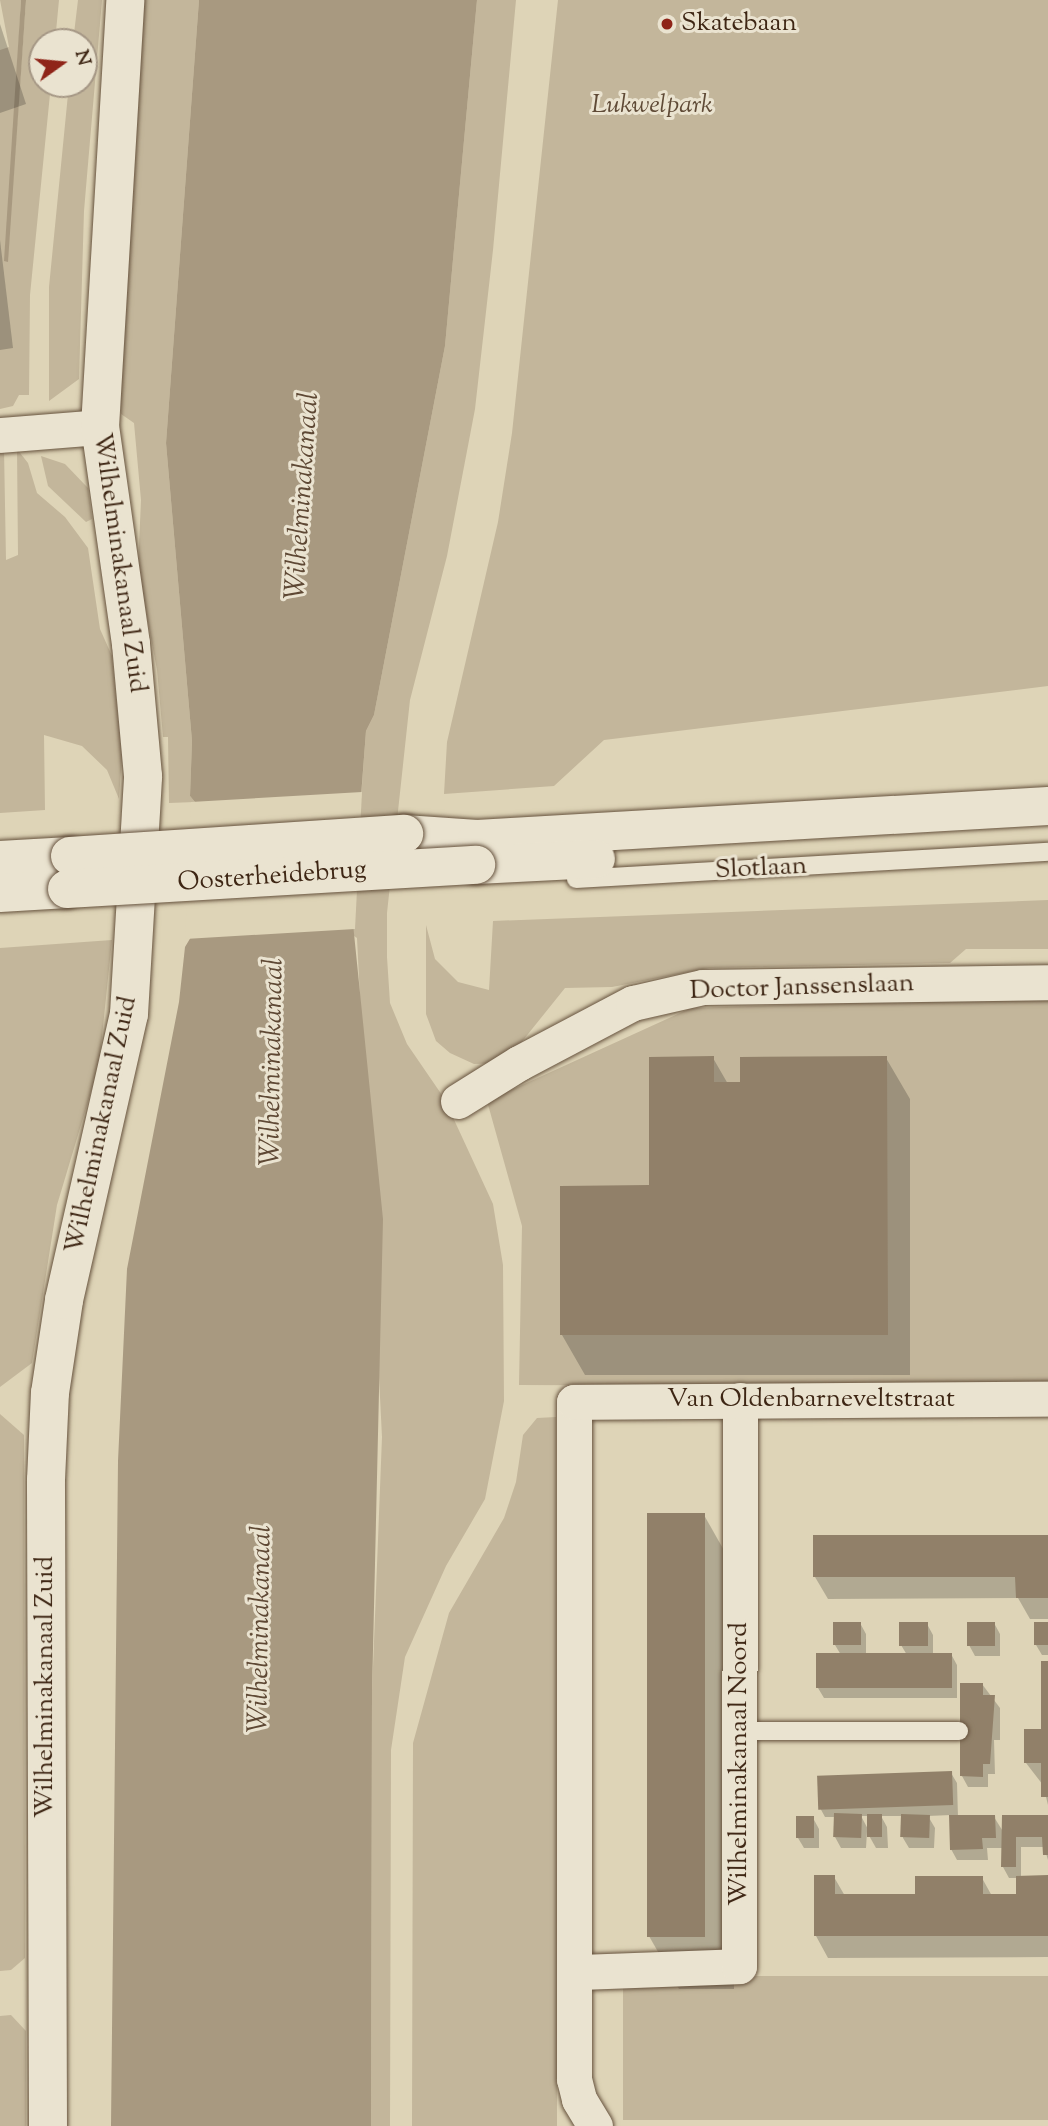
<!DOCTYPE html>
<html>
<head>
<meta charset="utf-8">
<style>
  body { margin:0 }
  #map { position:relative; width:1048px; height:2126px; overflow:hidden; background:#ded4b7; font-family:"Sorts Mill Goudy",serif }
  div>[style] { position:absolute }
  .green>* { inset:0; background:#c3b69b; transform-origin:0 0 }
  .water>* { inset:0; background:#a89980 }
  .pier>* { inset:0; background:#ded4b7 }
  .shadow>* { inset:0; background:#0003 }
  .building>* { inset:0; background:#918069; transform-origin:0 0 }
  .roads { filter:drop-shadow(0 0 2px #66523d) drop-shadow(0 0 2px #66523d) }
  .service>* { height:18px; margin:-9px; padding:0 9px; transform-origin:9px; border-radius:9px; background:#eae3d0 }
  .minor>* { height:35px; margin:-17.5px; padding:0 17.5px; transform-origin:17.5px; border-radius:17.5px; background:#eae3d0 }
  .tertiary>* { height:38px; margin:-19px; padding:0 19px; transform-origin:19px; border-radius:19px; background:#eae3d0 }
  .bridges { filter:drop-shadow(0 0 2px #66523d) drop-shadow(0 0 2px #66523d) }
  .tertiary-bridge>* { height:38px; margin:-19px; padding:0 19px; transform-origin:19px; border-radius:19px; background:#eae3d0 }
  .dots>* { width:19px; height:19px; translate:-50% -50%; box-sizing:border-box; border:4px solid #eae3d0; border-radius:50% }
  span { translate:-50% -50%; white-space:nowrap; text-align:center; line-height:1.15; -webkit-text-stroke:6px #eae3d0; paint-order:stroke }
  .poi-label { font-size:26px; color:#3e2614 }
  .left { translate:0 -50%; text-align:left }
  .park-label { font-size:26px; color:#5f4a36; font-style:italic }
  .street-label { font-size:26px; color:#3e2614 }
  .water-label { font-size:28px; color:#5e4834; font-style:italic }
  .north { position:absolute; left:28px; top:28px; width:70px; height:70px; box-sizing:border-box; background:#eae3d0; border:2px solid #a59785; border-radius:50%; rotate:75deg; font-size:19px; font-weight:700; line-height:28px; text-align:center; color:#3e2614 }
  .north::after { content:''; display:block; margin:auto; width:24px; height:32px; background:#8f2418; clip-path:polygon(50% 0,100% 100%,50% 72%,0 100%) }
</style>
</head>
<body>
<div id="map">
  <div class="green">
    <i style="clip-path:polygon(0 0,21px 0,7px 262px,26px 0,59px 0,55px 42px,42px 42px,42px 84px,51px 84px,30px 295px,29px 395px,19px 395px,13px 406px,0 409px,0 50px,9px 47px)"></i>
    <i style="clip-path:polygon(78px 0,102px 0,84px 211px,79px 379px,49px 401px,49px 287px,69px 84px,84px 84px,84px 42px,73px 42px)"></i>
    <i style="clip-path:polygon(139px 0,199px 0,166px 443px,192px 741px,190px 796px,195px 802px,169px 803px,168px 737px,163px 737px,157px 670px,138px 569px,141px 500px,134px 423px,121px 414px,119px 353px)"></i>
    <i style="clip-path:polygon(477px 0,516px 0,493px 250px,475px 409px,447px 556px,410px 700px,387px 913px,387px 957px,390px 1003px,407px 1044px,444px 1098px,493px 1204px,503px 1265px,504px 1401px,485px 1499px,446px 1566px,405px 1657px,391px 1750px,390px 2126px,371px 2126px,372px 1693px,382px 1437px,357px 938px,351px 934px,366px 731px,374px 715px,445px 346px)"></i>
    <i style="clip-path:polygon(558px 0,1048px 0,1048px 686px,604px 740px,554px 786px,444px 794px,447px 742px,498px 522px,512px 433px)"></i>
    <i style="clip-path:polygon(0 449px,4px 449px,6px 560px,18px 555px,17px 449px,28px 463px,37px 493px,65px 517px,88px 548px,100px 629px,112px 656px,122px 756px,119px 799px,107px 770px,82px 746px,44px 735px,45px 810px,0 813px)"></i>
    <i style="clip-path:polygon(41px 456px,65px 464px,88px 488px,92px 519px,86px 522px,48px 486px)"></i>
    <i style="clip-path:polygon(1048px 900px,1048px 949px,966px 949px,950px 963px,709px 968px,612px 987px,565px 988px,512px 1054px,498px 1063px,474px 1064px,450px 1053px,436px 1041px,426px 1014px,426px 925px,435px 959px,458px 982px,489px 990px,493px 921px)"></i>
    <i style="clip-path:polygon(112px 940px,99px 1065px,57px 1205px,32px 1363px,0 1387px,0 948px)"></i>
    <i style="clip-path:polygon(1048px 997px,1048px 1387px,519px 1385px,522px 1226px,487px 1101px,691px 1008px)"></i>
    <i style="clip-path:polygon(0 1414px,24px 1435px,25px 1958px,11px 1970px,0 1971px)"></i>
    <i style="clip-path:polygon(556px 1417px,557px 2126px,412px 2126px,413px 1743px,449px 1613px,504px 1518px,516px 1482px,523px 1435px,537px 1418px)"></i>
    <i style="left:623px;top:1976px;width:425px;height:144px"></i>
    <i style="clip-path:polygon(11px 2015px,26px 2031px,26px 2126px,0 2126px,0 2016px)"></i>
  </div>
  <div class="water">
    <i style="clip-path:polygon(21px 0,26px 0,8px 262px,4px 261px)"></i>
    <i style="clip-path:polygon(199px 0,477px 0,445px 346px,374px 715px,366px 731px,352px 914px,383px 1219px,372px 1693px,371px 2126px,111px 2126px,118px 1461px,127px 1269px,179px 1002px,185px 947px,191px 937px,195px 802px,190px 796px,192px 741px,166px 443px)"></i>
  </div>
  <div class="pier">
    <i style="clip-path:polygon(362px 792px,355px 929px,185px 939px,191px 802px)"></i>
  </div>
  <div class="shadow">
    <i style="clip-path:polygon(0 24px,26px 104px,0 113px)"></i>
    <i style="clip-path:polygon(0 240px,13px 348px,0 350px)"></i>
    <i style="clip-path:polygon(713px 1058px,728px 1084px,886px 1058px,910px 1099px,910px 1375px,585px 1375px,562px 1335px,651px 1187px)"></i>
    <i style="clip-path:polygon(704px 1515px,734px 1568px,734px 1989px,679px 1989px,649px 1936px)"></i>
    <i style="clip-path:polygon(1048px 1537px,1048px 1619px,1030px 1619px,1018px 1598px,828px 1599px,815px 1577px)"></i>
    <i style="clip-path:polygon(860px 1623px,866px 1634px,866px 1655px,907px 1655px,901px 1645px,927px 1624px,933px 1635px,933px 1654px,951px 1654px,957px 1665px,957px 1698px,824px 1698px,818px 1688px,841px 1655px,835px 1645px)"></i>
    <i style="clip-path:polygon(994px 1623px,1000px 1634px,1000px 1656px,975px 1656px,969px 1645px)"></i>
    <i style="clip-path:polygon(1048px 1624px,1048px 1655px,1042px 1655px,1036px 1645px)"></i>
    <i style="clip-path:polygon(1048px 1663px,1048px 1805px,1043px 1785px,1026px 1763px,1043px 1731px)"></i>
    <i style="clip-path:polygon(982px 1684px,1000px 1708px,1000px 1740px,994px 1740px,995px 1774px,988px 1774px,988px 1787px,968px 1787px,962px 1776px)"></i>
    <i style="clip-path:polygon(evenodd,951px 1773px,957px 1783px,958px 1817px,994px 1817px,1004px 1833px,1048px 1816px,1048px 1860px,1044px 1847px,1021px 1847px,1021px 1877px,1048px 1877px,1048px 1957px,828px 1958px,816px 1936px,834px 1877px,845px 1896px,917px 1895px,982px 1878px,992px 1896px,1018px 1896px,1018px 1878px,1009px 1878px,1003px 1867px,1003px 1848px,987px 1848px,988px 1860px,957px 1860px,951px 1849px,951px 1815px,928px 1816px,935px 1828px,934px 1848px,909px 1848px,903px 1838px,902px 1816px,881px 1816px,887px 1827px,888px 1848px,876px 1848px,867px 1832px,866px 1848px,841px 1848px,835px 1837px,836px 1817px,825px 1817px,819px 1806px,951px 1773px,861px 1816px,869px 1816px,869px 1831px,861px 1816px)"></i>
    <i style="clip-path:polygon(813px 1818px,819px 1829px,819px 1848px,804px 1848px,798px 1838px)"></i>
  </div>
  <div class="building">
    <i style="clip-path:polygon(714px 1056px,714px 1082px,740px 1082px,740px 1057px,887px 1056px,888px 1335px,560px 1335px,560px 1186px,649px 1185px,649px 1057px)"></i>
    <i style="left:647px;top:1513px;width:58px;height:424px"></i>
    <i style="clip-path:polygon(813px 1535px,1048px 1535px,1048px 1598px,1016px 1598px,1015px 1577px,813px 1577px)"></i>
    <i style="left:833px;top:1622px;width:28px;height:23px"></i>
    <i style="left:899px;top:1622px;width:29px;height:24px"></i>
    <i style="left:967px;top:1622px;width:28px;height:24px"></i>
    <i style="left:1048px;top:1622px;width:23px;height:14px;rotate:90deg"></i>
    <i style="left:816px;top:1653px;width:136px;height:35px"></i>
    <i style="clip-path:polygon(1041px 1661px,1048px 1661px,1048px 1797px,1041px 1797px,1041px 1763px,1024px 1763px,1024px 1729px,1041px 1729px)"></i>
    <i style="clip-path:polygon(960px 1683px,983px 1683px,983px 1695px,995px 1695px,990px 1764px,983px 1764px,983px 1777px,960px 1776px)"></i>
    <i style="left:952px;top:1771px;width:34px;height:135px;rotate:88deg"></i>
    <i style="left:862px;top:1814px;width:24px;height:28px;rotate:92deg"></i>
    <i style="left:882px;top:1814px;width:23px;height:15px;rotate:90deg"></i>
    <i style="left:930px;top:1815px;width:23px;height:29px;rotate:92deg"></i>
    <i style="clip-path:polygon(949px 1815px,995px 1815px,996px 1838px,982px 1838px,983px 1849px,950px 1850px)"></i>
    <i style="clip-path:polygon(1002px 1815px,1048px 1815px,1048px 1855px,1043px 1855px,1042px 1837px,1016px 1837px,1016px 1867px,1001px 1867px)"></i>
    <i style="left:796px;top:1816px;width:18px;height:22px"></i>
    <i style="clip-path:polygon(814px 1875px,835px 1875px,835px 1894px,915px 1894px,915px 1876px,983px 1876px,983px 1894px,1016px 1894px,1016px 1876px,1048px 1875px,1048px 1936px,814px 1936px)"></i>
  </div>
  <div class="roads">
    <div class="service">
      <i style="left:576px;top:879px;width:473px;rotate:-3.3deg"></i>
      <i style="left:740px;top:1731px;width:219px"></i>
    </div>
    <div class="minor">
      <i style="left:0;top:435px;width:100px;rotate:-4.6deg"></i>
      <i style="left:458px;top:1101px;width:72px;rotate:-31.9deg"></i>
      <i style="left:519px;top:1063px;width:129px;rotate:-27.8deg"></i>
      <i style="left:633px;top:1003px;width:72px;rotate:-12.9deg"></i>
      <i style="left:703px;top:987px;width:345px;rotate:-0.8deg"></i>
      <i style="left:577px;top:1972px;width:162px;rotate:-2.1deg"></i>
      <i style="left:739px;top:1966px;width:566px;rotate:-89.9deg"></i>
      <i style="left:595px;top:2126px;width:31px;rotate:-121deg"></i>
      <i style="left:579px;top:2099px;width:21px;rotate:-104deg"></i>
      <i style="left:574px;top:2079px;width:677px;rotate:-90deg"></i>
      <i style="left:574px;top:1402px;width:474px;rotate:-0.4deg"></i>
    </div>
    <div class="tertiary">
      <i style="left:404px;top:834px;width:73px;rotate:3.9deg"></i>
      <i style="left:477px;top:839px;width:572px;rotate:-3.31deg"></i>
      <i style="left:0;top:860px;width:70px;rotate:-3.3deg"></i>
      <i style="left:476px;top:865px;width:120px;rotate:-2.9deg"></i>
      <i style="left:0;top:893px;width:67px;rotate:-3.4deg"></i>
      <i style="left:48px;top:2126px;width:646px;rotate:-90.18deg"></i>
      <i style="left:46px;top:1480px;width:87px;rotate:-87.4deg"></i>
      <i style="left:50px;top:1393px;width:94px;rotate:-81.4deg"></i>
      <i style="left:64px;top:1300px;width:293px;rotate:-77.2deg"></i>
      <i style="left:129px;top:1014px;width:238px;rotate:-86.6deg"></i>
      <i style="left:143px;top:776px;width:133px;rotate:-95.2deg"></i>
      <i style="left:131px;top:644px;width:219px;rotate:-98.1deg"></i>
      <i style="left:100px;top:427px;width:428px;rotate:-86.6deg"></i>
    </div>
  </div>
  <div class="bridges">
    <div class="tertiary-bridge">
      <i style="left:70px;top:856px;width:335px;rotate:-3.8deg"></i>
      <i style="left:67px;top:889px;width:410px;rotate:-3.4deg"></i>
    </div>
  </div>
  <div class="dots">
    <i style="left:667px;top:24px;background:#8f2418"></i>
  </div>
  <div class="poi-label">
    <span class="left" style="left:681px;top:24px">Skatebaan</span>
  </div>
  <div class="park-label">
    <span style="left:652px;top:106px">Lukwelpark</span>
  </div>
  <div class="street-label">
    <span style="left:119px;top:563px;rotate:82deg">Wilhelminakanaal Zuid</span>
    <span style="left:761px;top:869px;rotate:-3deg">Slotlaan</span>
    <span style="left:272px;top:877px;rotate:-4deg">Oosterheidebrug</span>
    <span style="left:802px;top:988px;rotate:-2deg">Doctor Janssenslaan</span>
    <span style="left:102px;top:1125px;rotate:-78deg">Wilhelminakanaal Zuid</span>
    <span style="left:811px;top:1400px">Van Oldenbarneveltstraat</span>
    <span style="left:46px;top:1687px;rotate:-90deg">Wilhelminakanaal Zuid</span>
    <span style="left:740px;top:1764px;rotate:-90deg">Wilhelminakanaal Noord</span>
  </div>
  <div class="water-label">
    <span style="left:303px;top:496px;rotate:-86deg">Wilhelminakanaal</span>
    <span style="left:273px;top:1062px;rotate:-89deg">Wilhelminakanaal</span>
    <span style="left:261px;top:1629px;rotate:-89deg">Wilhelminakanaal</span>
  </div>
  <div class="north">N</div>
</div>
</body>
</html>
